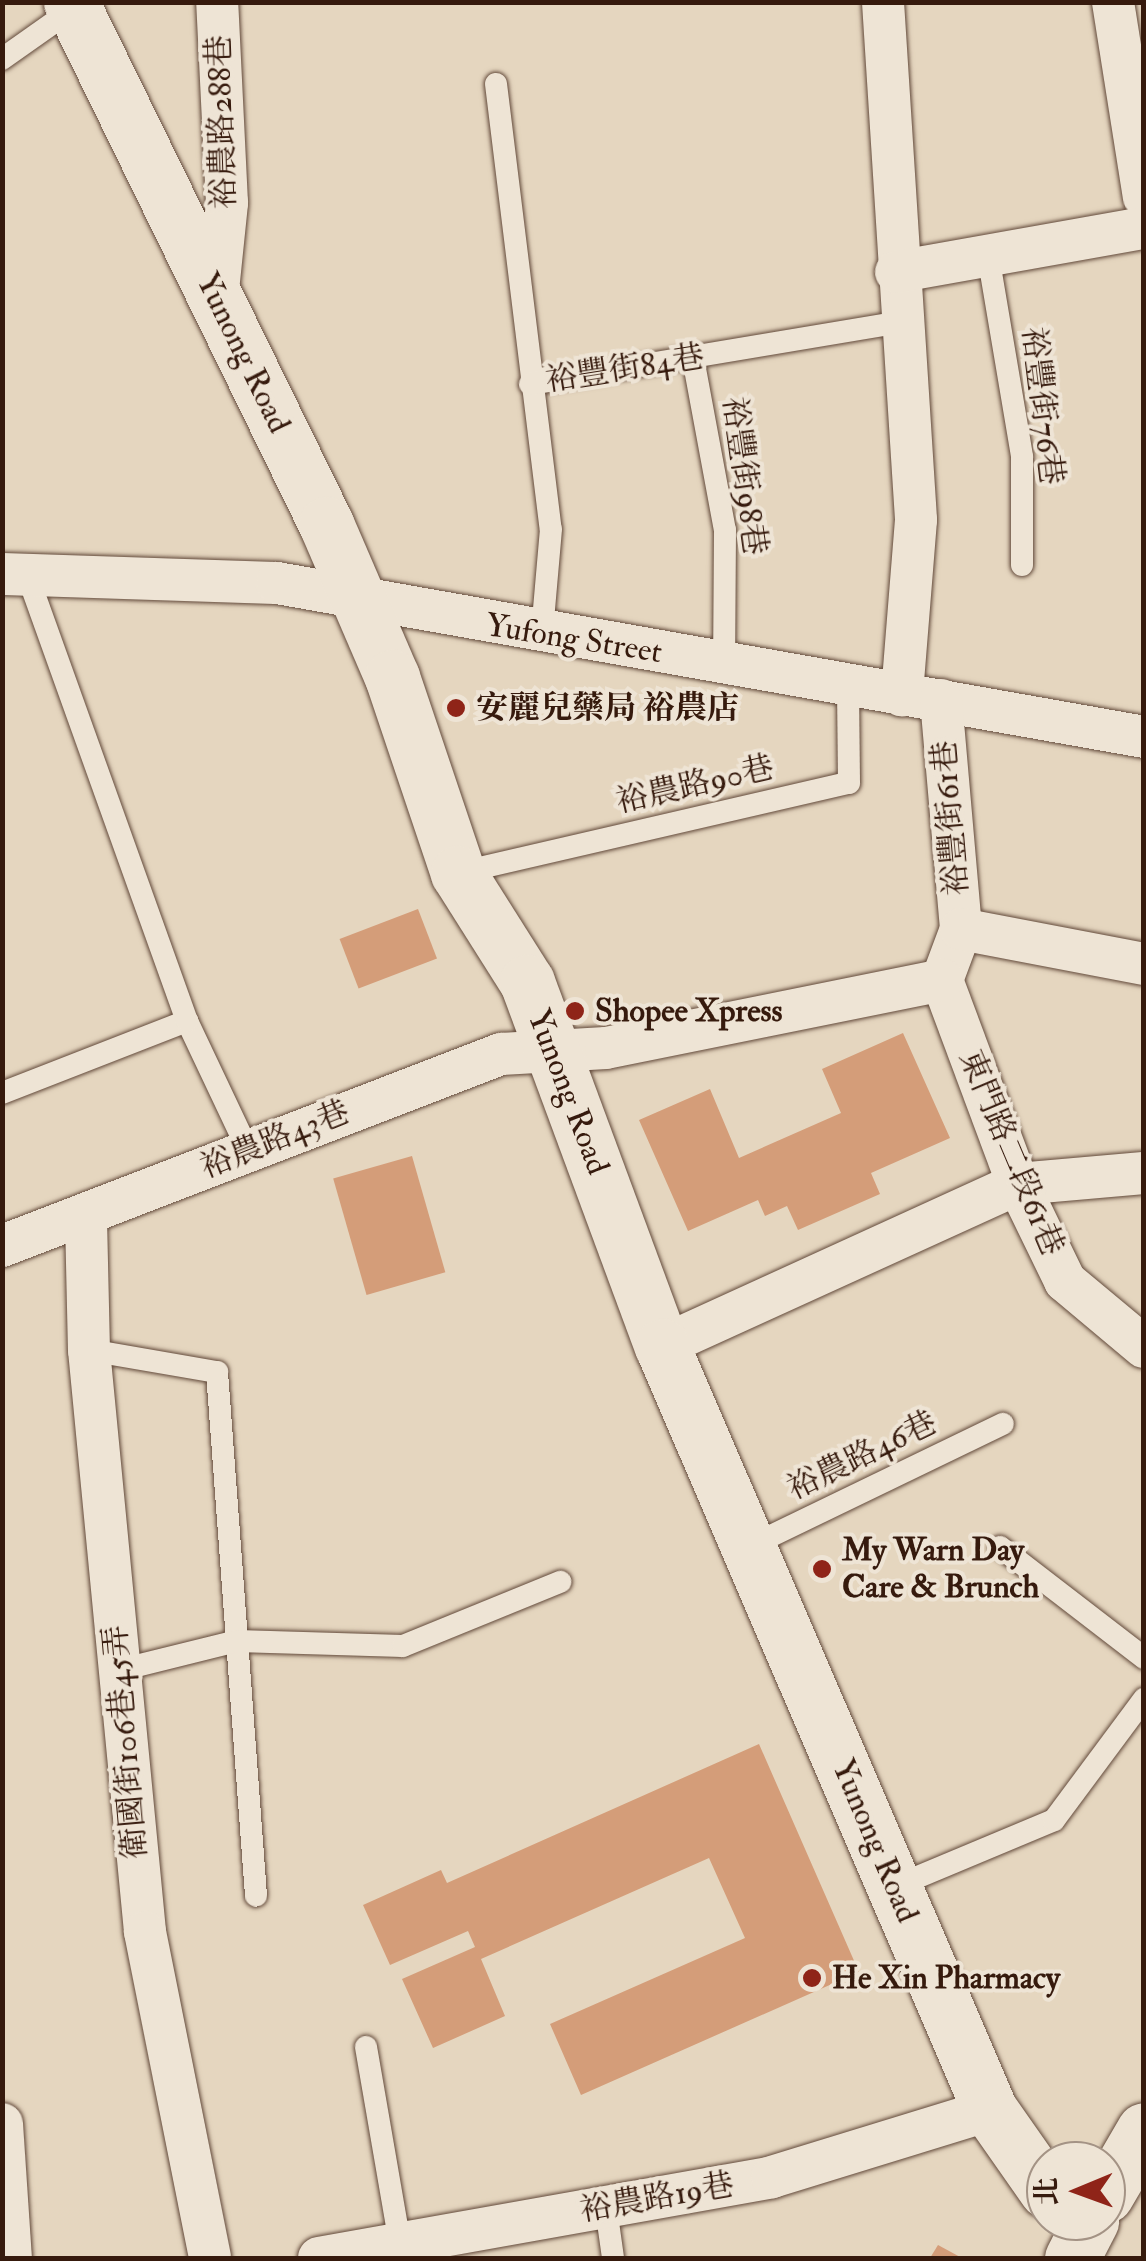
<!DOCTYPE html>
<html>
<head>
<meta charset="utf-8">
<style>
  body { margin:0 }
  #map { position:relative; width:1146px; height:2261px; overflow:hidden; background:#e5d6bf; font-family:"IM FELL Double Pica","Noto Serif TC",serif }
  div>[style] { position:absolute }
  .building>* { inset:0; background:#d49d79; transform-origin:0 0 }
  .roads { filter:drop-shadow(0 0 2px #62493a) drop-shadow(0 0 2px #62493a) }
  .lane>* { height:22px; margin:-11px; padding:0 11px; transform-origin:11px; border-radius:11px; background:#eee4d5 }
  .street>* { height:42px; margin:-21px; padding:0 21px; transform-origin:21px; border-radius:21px; background:#eee4d5 }
  .secondary>* { height:55px; margin:-27.5px; padding:0 27.5px; transform-origin:27.5px; border-radius:27.5px; background:#eee4d5 }
  .dots>* { width:28px; height:28px; translate:-50% -50%; box-sizing:border-box; border:5px solid #eee4d5; border-radius:50% }
  span { translate:-50% -50%; white-space:nowrap; text-align:center; line-height:1.15; -webkit-text-stroke:8px #eee4d5; paint-order:stroke }
  .street-label { font-size:32px; color:#361a0d }
  .poi-label { font-size:32px; color:#361a0d; font-weight:700 }
  .left { translate:0 -50%; text-align:left }
  .frame { position:absolute; inset:0; border:5px solid #361a0d; pointer-events:none }
  .north { position:absolute; left:1026px; top:2141px; width:100px; height:100px; box-sizing:border-box; background:#eee4d5; border:2px solid #a49385; border-radius:50%; rotate:269deg; font-size:28px; font-weight:700; line-height:40px; text-align:center; color:#361a0d }
  .north::after { content:''; display:block; margin:auto; width:35px; height:45px; background:#8f2418; clip-path:polygon(50% 0,100% 100%,50% 72%,0 100%) }
</style>
</head>
<body>
<div id="map">
  <div class="building">
    <i style="left:418px;top:909px;width:53px;height:84px;rotate:69deg"></i>
    <i style="clip-path:polygon(903px 1033px,950px 1138px,871px 1173px,880px 1194px,798px 1230px,787px 1206px,765px 1216px,758px 1200px,688px 1231px,639px 1120px,710px 1089px,739px 1158px,841px 1113px,822px 1069px)"></i>
    <i style="left:412px;top:1156px;width:121px;height:82px;rotate:74deg"></i>
    <i style="clip-path:polygon(759px 1744px,859px 1972px,581px 2095px,550px 2024px,745px 1938px,709px 1858px,481px 1959px,505px 2016px,433px 2048px,402px 1979px,475px 1947px,468px 1931px,390px 1965px,363px 1905px,441px 1870px,447px 1883px)"></i>
    <i style="clip-path:polygon(938px 2245px,962px 2258px,930px 2258px)"></i>
  </div>
  <div class="roads">
    <div class="lane">
      <i style="left:2px;top:59px;width:87px;rotate:-35.2deg"></i>
      <i style="left:496px;top:84px;width:448px;rotate:83deg"></i>
      <i style="left:551px;top:529px;width:103px;rotate:95deg"></i>
      <i style="left:988px;top:255px;width:205px;rotate:80.4deg"></i>
      <i style="left:1022px;top:457px;width:108px;rotate:90deg"></i>
      <i style="left:693px;top:358px;width:175px;rotate:79.5deg"></i>
      <i style="left:725px;top:530px;width:134px;rotate:90.4deg"></i>
      <i style="left:530px;top:384px;width:375px;rotate:-9.5deg"></i>
      <i style="left:458px;top:873px;width:401px;rotate:-13deg"></i>
      <i style="left:849px;top:783px;width:101px;rotate:-90.6deg"></i>
      <i style="left:187px;top:1021px;width:140px;rotate:64.7deg"></i>
      <i style="left:2px;top:1093px;width:199px;rotate:-21.3deg"></i>
      <i style="left:187px;top:1021px;width:471px;rotate:-109.7deg"></i>
      <i style="left:89px;top:1350px;width:130px;rotate:9.8deg"></i>
      <i style="left:217px;top:1372px;width:525px;rotate:85.74deg"></i>
      <i style="left:748px;top:1547px;width:283px;rotate:-25.8deg"></i>
      <i style="left:1000px;top:1547px;width:182px;rotate:37.6deg"></i>
      <i style="left:120px;top:1670px;width:121px;rotate:-13.9deg"></i>
      <i style="left:237px;top:1641px;width:166px;rotate:1.7deg"></i>
      <i style="left:403px;top:1646px;width:170px;rotate:-22.2deg"></i>
      <i style="left:894px;top:1887px;width:173px;rotate:-22.7deg"></i>
      <i style="left:1054px;top:1820px;width:151px;rotate:-53.4deg"></i>
      <i style="left:366px;top:2047px;width:199px;rotate:80.2deg"></i>
      <i style="left:606px;top:2208px;width:50px;rotate:82deg"></i>
    </div>
    <div class="street">
      <i style="left:883px;top:2px;width:519px;rotate:86.35deg"></i>
      <i style="left:916px;top:520px;width:176px;rotate:94.6deg"></i>
      <i style="left:1113px;top:2px;width:197px;rotate:81deg"></i>
      <i style="left:896px;top:272px;width:252px;rotate:-10.1deg"></i>
      <i style="left:217px;top:300px;width:98px;rotate:-84.1deg"></i>
      <i style="left:227px;top:203px;width:201px;rotate:-92.8deg"></i>
      <i style="left:2px;top:574px;width:275px;rotate:1.9deg"></i>
      <i style="left:277px;top:583px;width:881px;rotate:10.07deg"></i>
      <i style="left:941px;top:700px;width:230px;rotate:85deg"></i>
      <i style="left:961px;top:929px;width:54px;rotate:110.4deg"></i>
      <i style="left:942px;top:980px;width:218px;rotate:69.6deg"></i>
      <i style="left:1018px;top:1184px;width:108px;rotate:64.1deg"></i>
      <i style="left:1065px;top:1281px;width:103px;rotate:39.9deg"></i>
      <i style="left:961px;top:929px;width:186px;rotate:10.8deg"></i>
      <i style="left:86px;top:1219px;width:131px;rotate:88.7deg"></i>
      <i style="left:89px;top:1350px;width:585px;rotate:84.5deg"></i>
      <i style="left:145px;top:1932px;width:332px;rotate:78.7deg"></i>
      <i style="left:2px;top:1246px;width:535px;rotate:-21.05deg"></i>
      <i style="left:501px;top:1054px;width:105px;rotate:-3.3deg"></i>
      <i style="left:606px;top:1048px;width:343px;rotate:-11.4deg"></i>
      <i style="left:662px;top:1346px;width:391px;rotate:-24.5deg"></i>
      <i style="left:1018px;top:1184px;width:126px;rotate:-5deg"></i>
      <i style="left:2px;top:2124px;width:134px;rotate:86.2deg"></i>
      <i style="left:319px;top:2258px;width:460px;rotate:-10.1deg"></i>
      <i style="left:772px;top:2177px;width:228px;rotate:-17.1deg"></i>
    </div>
    <div class="secondary">
      <i style="left:71px;top:2px;width:581px;rotate:63.96deg"></i>
      <i style="left:326px;top:524px;width:167px;rotate:66.7deg"></i>
      <i style="left:392px;top:677px;width:207px;rotate:71.4deg"></i>
      <i style="left:458px;top:873px;width:129px;rotate:57.7deg"></i>
      <i style="left:527px;top:982px;width:388px;rotate:69.7deg"></i>
      <i style="left:662px;top:1346px;width:831px;rotate:66.77deg"></i>
      <i style="left:990px;top:2110px;width:98px;rotate:55deg"></i>
      <i style="left:1106px;top:2195px;width:75px;rotate:-59.7deg"></i>
      <i style="left:1072px;top:2258px;width:42px;rotate:-62.8deg"></i>
    </div>
  </div>
  <div class="dots">
    <i style="left:456px;top:708px;background:#8f2418"></i>
    <i style="left:575px;top:1011px;background:#8f2418"></i>
    <i style="left:822px;top:1569px;background:#8f2418"></i>
    <i style="left:812px;top:1978px;background:#8f2418"></i>
  </div>
  <div class="street-label">
    <span style="left:222px;top:122px;rotate:-92deg">裕農路288巷</span>
    <span style="left:243px;top:353px;rotate:64deg">Yunong Road</span>
    <span style="left:625px;top:369px;rotate:-9deg">裕豐街84巷</span>
    <span style="left:1042px;top:406px;rotate:83deg">裕豐街76巷</span>
    <span style="left:744px;top:476px;rotate:82deg">裕豐街98巷</span>
    <span style="left:574px;top:639px;rotate:9deg">Yufong Street</span>
    <span style="left:695px;top:785px;rotate:-13deg">裕農路90巷</span>
    <span style="left:951px;top:818px;rotate:-95deg">裕豐街61巷</span>
    <span style="left:568px;top:1092px;rotate:69deg">Yunong Road</span>
    <span style="left:275px;top:1140px;rotate:-22deg">裕農路43巷</span>
    <span style="left:1011px;top:1153px;rotate:67deg">東門路二段61巷</span>
    <span style="left:862px;top:1456px;rotate:-26deg">裕農路46巷</span>
    <span style="left:126px;top:1742px;rotate:-95deg">衛國街106巷45弄</span>
    <span style="left:875px;top:1841px;rotate:67deg">Yunong Road</span>
    <span style="left:657px;top:2198px;rotate:-10deg">裕農路19巷</span>
  </div>
  <div class="poi-label">
    <span class="left" style="left:476px;top:708px">安麗兒藥局 裕農店</span>
    <span class="left" style="left:595px;top:1011px">Shopee Xpress</span>
    <span class="left" style="left:842px;top:1569px">My Warn Day<br>Care &amp; Brunch</span>
    <span class="left" style="left:832px;top:1978px">He Xin Pharmacy</span>
  </div>
  <div class="frame"></div>
  <div class="north">北</div>
</div>
</body>
</html>
